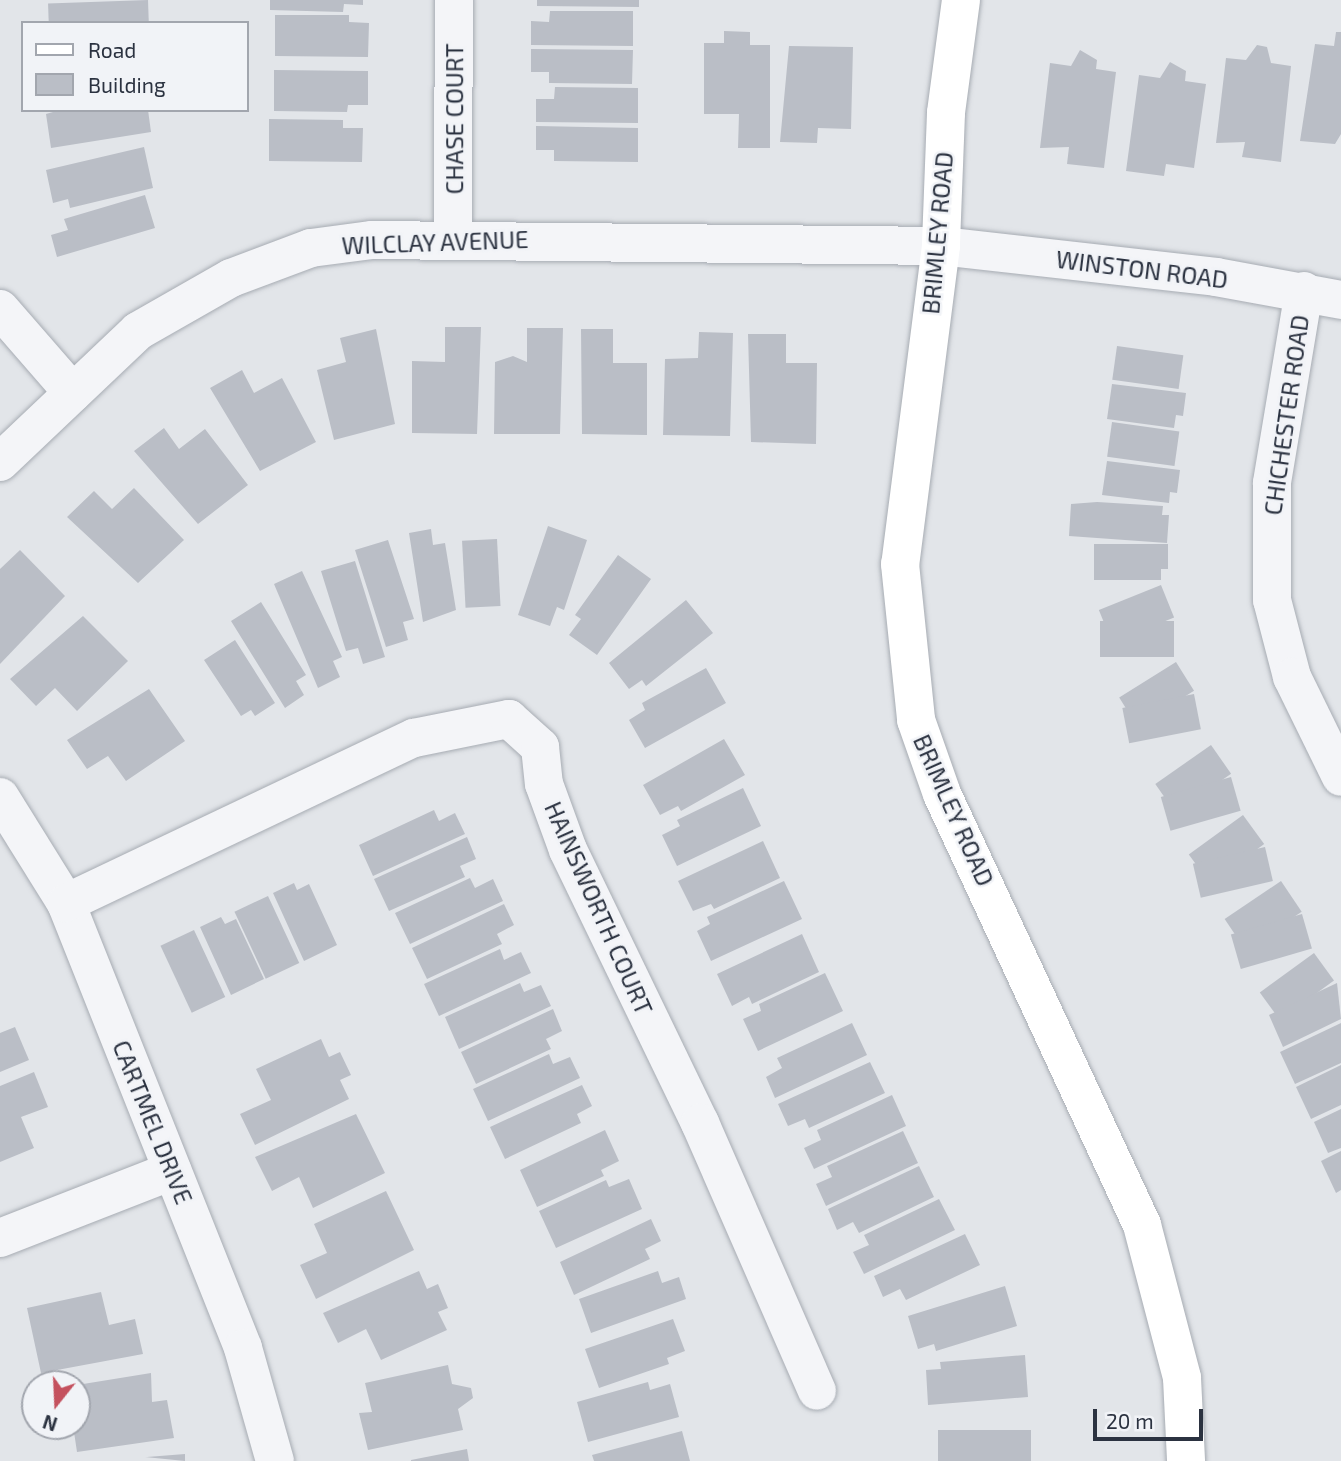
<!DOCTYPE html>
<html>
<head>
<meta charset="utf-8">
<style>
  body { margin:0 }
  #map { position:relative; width:1341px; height:1461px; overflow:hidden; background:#e2e5e9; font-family:"Exo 2",sans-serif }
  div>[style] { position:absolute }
  .building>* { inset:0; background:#babec6; transform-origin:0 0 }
  .roads { filter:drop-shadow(0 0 2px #a7acb3) drop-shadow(0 0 2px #a7acb3) }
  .minor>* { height:38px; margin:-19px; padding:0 19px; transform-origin:19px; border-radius:19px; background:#f4f5f8 }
  .major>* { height:38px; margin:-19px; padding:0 19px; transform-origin:19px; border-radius:19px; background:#fff }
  span { translate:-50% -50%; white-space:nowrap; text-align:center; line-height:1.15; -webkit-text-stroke:5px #f1f3f7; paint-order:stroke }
  .street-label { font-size:24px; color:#2b3240 }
  .legend { position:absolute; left:21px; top:21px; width:228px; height:91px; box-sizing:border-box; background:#f1f3f7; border:2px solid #a2a6ae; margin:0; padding:9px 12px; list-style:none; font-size:21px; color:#2b3240 }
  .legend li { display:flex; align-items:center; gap:14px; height:35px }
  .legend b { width:35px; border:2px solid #a2a6ae }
  .north { position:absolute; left:21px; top:1370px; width:70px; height:70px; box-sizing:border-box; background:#f1f3f7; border:2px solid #a2a6ae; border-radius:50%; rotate:198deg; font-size:19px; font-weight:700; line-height:28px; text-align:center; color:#2b3240 }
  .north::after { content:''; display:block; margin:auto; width:24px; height:32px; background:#c4515e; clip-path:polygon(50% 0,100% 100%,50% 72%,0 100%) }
  .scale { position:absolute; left:1093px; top:1409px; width:110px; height:32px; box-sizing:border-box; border:4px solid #2b3240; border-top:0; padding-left:9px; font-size:21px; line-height:24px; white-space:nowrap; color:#2b3240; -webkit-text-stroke:5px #f1f3f7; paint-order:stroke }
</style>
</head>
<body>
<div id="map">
  <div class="building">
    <i style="left:148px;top:0;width:23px;height:100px;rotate:88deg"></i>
    <i style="clip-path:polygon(270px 0,363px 0,363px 5px,344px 4px,343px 12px,270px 10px)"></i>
    <i style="clip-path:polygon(537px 0,639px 0,639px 7px,537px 6px)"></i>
    <i style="clip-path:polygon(550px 11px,633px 11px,633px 46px,531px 45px,531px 21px,549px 22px)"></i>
    <i style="clip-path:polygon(275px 15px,349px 15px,349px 22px,369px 23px,368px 57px,275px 56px)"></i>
    <i style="clip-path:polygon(724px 31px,750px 32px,750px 45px,770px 45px,770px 148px,738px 148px,739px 114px,704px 114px,704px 43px,724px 43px)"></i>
    <i style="clip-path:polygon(1336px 32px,1341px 32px,1341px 134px,1335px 144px,1300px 141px,1315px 44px,1334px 46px)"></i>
    <i style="clip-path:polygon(1257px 45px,1267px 47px,1271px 63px,1291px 66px,1281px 162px,1242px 157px,1245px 142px,1216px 143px,1226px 58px,1246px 60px)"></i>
    <i style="clip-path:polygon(789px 46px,853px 47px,851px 129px,818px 128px,817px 143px,780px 142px)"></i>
    <i style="clip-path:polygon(531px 49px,633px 50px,632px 84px,549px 83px,549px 72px,531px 72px)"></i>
    <i style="clip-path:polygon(1080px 50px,1097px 60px,1096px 69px,1116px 72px,1104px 168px,1067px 164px,1069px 147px,1040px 148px,1050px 63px,1071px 66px)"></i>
    <i style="clip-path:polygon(1170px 62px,1186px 71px,1185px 81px,1206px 84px,1194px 168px,1166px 164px,1164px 176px,1126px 171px,1139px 75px,1160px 78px)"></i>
    <i style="clip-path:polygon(274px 70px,368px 71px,368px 105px,348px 105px,347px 112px,274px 111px)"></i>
    <i style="clip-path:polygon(555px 87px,638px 88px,638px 123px,536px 122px,536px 99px,554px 99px)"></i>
    <i style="clip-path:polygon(60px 110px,148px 110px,151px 132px,51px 148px,46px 114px)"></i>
    <i style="clip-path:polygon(269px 119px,343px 120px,343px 128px,363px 128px,362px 162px,269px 161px)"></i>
    <i style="clip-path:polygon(536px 126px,638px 128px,638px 162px,554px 161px,554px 150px,536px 150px)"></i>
    <i style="clip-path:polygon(144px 147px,153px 188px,70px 208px,68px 199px,53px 203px,46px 170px)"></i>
    <i style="clip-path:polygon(145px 195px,155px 228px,57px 257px,51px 235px,68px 230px,64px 219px)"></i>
    <i style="clip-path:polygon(445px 327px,481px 327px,477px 434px,412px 433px,412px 361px,445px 362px)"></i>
    <i style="clip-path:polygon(527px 328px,563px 328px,560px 434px,494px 434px,495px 362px,513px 356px,527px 362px)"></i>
    <i style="clip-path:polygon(376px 329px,395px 424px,334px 440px,317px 370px,346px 362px,340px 338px)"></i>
    <i style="clip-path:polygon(581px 329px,613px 329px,613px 363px,647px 363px,647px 435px,582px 434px)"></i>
    <i style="clip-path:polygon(699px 332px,733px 333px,730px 436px,663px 435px,665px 359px,698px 358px)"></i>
    <i style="clip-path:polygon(748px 334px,786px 334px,786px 363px,817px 363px,816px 444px,751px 442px)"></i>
    <i style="left:1117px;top:346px;width:67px;height:34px;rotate:8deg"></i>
    <i style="clip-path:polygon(242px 370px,254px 393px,282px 378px,316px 442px,260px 471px,210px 388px)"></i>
    <i style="clip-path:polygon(1112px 384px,1186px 393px,1183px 416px,1176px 415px,1174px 428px,1107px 419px)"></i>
    <i style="left:1112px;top:422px;width:68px;height:35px;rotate:8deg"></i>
    <i style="clip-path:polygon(164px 428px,179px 449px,205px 429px,248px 485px,198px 524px,134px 451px)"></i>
    <i style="clip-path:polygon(1107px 461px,1180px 470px,1177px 493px,1170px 492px,1169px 503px,1102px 495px)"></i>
    <i style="clip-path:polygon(134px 488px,184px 540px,138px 583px,67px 517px,94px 491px,112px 509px)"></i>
    <i style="clip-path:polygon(1097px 502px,1163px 506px,1162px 515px,1169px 515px,1167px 543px,1069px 536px,1071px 504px)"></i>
    <i style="clip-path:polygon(548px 526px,587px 540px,564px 610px,557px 607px,550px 626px,518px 615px)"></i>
    <i style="clip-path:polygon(431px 529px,433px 545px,445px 543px,456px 610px,423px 622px,409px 533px)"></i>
    <i style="left:497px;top:539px;width:67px;height:35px;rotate:87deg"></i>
    <i style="clip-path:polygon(388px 540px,414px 619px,403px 622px,408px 640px,386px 647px,355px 550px)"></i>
    <i style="clip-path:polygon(1094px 544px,1168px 544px,1168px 569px,1161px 569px,1161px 580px,1094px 580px)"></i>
    <i style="clip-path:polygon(20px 550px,65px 596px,0 664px,0 569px)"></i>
    <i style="clip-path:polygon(618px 555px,651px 579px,597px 655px,569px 635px,581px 619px,575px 615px)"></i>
    <i style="clip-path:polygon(355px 561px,385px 657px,363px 664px,358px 648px,346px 651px,321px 571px)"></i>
    <i style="clip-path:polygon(302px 571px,342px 657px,333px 661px,340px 677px,318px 688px,274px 584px)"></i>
    <i style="left:1161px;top:585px;width:35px;height:67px;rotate:68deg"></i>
    <i style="clip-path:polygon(686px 600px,713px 633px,646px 686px,642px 680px,629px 689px,609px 663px)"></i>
    <i style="clip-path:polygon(261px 602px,306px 675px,296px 681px,304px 695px,285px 708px,231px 621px)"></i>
    <i style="clip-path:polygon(83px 616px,128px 661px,77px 711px,55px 688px,36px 706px,10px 679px)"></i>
    <i style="left:1174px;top:621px;width:36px;height:74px;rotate:90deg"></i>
    <i style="clip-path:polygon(235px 640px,275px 703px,255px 716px,251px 710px,241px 716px,204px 660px)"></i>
    <i style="left:1176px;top:662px;width:34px;height:67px;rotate:58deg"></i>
    <i style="clip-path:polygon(706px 668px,726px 703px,645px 748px,629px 720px,645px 710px,642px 703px)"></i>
    <i style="clip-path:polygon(149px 689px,185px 741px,126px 781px,108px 756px,87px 769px,67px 740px)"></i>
    <i style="left:1194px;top:694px;width:36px;height:73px;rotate:79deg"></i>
    <i style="clip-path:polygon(724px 739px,745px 775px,681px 811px,678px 806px,660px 815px,643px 785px)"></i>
    <i style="left:1211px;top:745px;width:35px;height:68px;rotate:55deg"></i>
    <i style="left:1231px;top:777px;width:35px;height:73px;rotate:74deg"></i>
    <i style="clip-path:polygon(743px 788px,761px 826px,677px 866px,662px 835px,680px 826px,677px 820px)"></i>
    <i style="clip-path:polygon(434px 810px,439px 821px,455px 813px,465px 834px,373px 876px,359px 845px)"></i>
    <i style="left:1243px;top:815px;width:36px;height:67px;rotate:54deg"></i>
    <i style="clip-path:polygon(467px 837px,476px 859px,460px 866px,465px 877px,389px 911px,374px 879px)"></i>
    <i style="clip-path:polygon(763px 841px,780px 878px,714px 909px,711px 904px,693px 911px,678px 881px)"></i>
    <i style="left:1265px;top:847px;width:35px;height:74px;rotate:77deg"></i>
    <i style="clip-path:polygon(470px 878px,475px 888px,493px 879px,503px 901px,410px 944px,395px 913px)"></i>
    <i style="clip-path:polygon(784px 881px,802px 919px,711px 961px,697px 931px,710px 924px,707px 917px)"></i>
    <i style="left:1281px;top:881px;width:37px;height:68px;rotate:56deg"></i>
    <i style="clip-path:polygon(294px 883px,297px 890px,309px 884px,337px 945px,304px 961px,273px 893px)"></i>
    <i style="left:268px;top:896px;width:74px;height:37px;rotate:65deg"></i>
    <i style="clip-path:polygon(504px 904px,514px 925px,497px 934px,502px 944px,427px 979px,412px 948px)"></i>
    <i style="left:1302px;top:914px;width:36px;height:74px;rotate:74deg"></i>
    <i style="clip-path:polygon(221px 917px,225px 924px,236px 919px,264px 979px,231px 995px,200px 927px)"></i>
    <i style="left:194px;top:930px;width:74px;height:37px;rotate:65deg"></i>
    <i style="clip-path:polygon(802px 934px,819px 972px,752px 1004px,749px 997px,732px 1006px,717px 974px)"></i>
    <i style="clip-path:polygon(500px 949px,504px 960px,521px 952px,531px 973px,439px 1016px,424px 984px)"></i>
    <i style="left:1314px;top:953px;width:34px;height:67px;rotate:54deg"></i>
    <i style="clip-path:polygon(825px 973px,843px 1011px,758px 1051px,743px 1019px,761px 1011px,759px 1004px)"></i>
    <i style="clip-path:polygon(520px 983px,524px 992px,541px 985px,551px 1006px,459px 1049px,445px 1017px)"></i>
    <i style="clip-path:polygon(1337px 983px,1341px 1019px,1283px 1047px,1269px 1015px)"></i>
    <i style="clip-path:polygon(553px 1009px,562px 1031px,546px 1039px,551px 1049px,476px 1084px,461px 1052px)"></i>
    <i style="clip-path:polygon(852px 1023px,867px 1055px,775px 1098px,766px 1077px,782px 1068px,777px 1058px)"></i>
    <i style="clip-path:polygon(1341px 1023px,1341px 1063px,1295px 1084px,1280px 1052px)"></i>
    <i style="clip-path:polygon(15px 1027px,29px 1060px,0 1072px,0 1033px)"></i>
    <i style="clip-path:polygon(321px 1039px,329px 1057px,340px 1052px,351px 1075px,340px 1080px,349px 1099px,255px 1145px,240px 1114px,271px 1100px,256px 1069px)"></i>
    <i style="clip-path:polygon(549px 1054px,553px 1064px,570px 1057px,580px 1078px,488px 1121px,473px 1089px)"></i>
    <i style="clip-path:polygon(870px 1062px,885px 1093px,809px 1128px,805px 1119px,788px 1126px,778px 1104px)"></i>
    <i style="clip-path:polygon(1341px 1065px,1341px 1105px,1311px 1119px,1296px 1087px)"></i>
    <i style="clip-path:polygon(34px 1072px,48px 1107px,21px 1117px,34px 1148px,0 1162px,0 1086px)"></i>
    <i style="clip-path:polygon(582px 1085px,592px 1106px,577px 1114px,581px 1123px,505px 1159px,490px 1127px)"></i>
    <i style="clip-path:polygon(892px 1095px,906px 1126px,814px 1169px,804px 1148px,821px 1140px,817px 1130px)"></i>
    <i style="clip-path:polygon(1341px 1109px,1341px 1148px,1328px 1153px,1314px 1122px)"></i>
    <i style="clip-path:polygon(356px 1114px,385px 1173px,313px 1208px,299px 1177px,272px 1191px,255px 1157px)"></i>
    <i style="clip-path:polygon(605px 1130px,619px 1161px,601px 1170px,604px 1176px,537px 1207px,520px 1170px)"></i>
    <i style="clip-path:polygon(903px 1131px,918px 1163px,826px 1206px,816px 1184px,832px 1177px,827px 1166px)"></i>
    <i style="clip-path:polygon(1341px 1151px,1341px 1190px,1336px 1193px,1321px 1161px)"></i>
    <i style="clip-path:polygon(919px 1166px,934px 1197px,859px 1233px,853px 1222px,837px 1230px,828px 1209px)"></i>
    <i style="clip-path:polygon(629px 1179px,642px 1209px,556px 1248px,539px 1211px,606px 1180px,609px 1187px)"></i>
    <i style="clip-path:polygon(386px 1191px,414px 1250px,316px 1299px,300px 1265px,327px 1253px,314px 1224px)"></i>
    <i style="clip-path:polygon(939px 1199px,955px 1230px,864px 1274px,853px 1252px,869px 1245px,864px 1235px)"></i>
    <i style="clip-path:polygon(651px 1219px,661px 1241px,645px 1249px,650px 1259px,574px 1295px,560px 1262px)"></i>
    <i style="clip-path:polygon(965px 1234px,980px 1265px,906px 1300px,900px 1289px,883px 1297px,874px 1276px)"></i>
    <i style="clip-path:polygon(419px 1271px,427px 1289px,438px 1284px,448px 1308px,438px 1312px,447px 1330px,381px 1360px,366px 1329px,338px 1343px,323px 1313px)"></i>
    <i style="clip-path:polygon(658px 1271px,662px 1283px,679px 1277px,686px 1299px,591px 1333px,579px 1299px)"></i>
    <i style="clip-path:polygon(1005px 1286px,1017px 1326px,936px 1351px,934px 1344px,918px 1349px,908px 1316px)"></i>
    <i style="clip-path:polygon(101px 1292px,109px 1325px,135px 1319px,143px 1354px,41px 1373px,27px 1308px)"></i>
    <i style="clip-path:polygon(673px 1319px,685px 1351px,667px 1358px,669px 1364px,599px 1388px,585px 1349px)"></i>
    <i style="clip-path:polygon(1025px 1355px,1028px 1397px,928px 1405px,926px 1370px,941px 1369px,940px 1362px)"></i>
    <i style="clip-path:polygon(448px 1365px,452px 1384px,471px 1388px,473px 1398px,458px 1409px,463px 1430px,368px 1450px,359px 1413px,372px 1412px,365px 1383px)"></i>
    <i style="clip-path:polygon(151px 1373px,152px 1402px,167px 1400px,174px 1438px,77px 1452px,74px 1432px,54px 1426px,77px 1426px,77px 1385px)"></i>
    <i style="clip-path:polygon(648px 1382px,650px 1390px,670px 1384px,679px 1417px,588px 1442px,577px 1402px)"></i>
    <i style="left:938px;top:1430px;width:93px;height:31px"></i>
    <i style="clip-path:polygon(682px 1431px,690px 1461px,594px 1461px,592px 1455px)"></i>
    <i style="clip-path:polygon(467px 1449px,469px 1461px,411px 1461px,411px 1460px)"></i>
    <i style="clip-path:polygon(185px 1454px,185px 1461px,145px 1457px,147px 1457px)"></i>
  </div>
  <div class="roads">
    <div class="minor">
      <i style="left:453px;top:238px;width:238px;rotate:-89.8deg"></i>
      <i style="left:1304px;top:291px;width:195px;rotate:99.5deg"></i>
      <i style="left:1272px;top:483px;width:117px;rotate:90deg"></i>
      <i style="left:1272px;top:600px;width:80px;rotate:75.4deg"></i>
      <i style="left:1292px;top:677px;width:111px;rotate:63.9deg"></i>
      <i style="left:0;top:309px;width:111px;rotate:49deg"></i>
      <i style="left:0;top:462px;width:190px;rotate:-43.5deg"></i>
      <i style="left:138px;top:331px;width:107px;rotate:-29.7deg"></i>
      <i style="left:231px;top:278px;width:85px;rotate:-20.6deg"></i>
      <i style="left:311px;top:248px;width:62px;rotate:-7.5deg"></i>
      <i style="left:372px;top:240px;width:569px;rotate:0.6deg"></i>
      <i style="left:941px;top:246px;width:277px;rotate:6.4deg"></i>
      <i style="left:1216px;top:277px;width:127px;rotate:10.4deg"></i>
      <i style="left:0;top:797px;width:125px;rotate:58.1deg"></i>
      <i style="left:66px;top:903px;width:479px;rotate:68.3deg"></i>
      <i style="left:243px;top:1348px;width:117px;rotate:74.2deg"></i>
      <i style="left:66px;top:903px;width:385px;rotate:-25.4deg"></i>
      <i style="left:414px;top:738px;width:97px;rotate:-11.3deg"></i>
      <i style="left:509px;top:719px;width:42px;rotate:42.1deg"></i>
      <i style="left:540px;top:747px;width:37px;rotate:84deg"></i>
      <i style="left:544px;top:784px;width:70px;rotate:70deg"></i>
      <i style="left:568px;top:850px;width:303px;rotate:64.2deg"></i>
      <i style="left:700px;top:1123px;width:292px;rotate:66.4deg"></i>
      <i style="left:0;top:1238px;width:185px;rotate:-21.3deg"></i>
    </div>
    <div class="major">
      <i style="left:961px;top:0;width:114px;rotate:97.6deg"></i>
      <i style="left:946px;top:113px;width:133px;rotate:92.2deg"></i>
      <i style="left:941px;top:246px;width:321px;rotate:97.3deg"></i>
      <i style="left:900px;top:564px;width:157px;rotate:84.1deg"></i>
      <i style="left:916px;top:720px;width:78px;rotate:70.6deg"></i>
      <i style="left:942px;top:794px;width:475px;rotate:65.1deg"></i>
      <i style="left:1142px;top:1225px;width:158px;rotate:75.3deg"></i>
      <i style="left:1182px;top:1378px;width:83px;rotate:87.2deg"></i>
    </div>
  </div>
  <div class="street-label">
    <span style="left:454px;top:119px;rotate:-90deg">CHASE COURT</span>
    <span style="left:937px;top:233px;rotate:-85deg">BRIMLEY ROAD</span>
    <span style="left:435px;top:242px;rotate:-2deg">WILCLAY AVENUE</span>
    <span style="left:1142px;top:269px;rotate:7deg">WINSTON ROAD</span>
    <span style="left:1286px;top:415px;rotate:-82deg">CHICHESTER ROAD</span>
    <span style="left:954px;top:810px;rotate:66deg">BRIMLEY ROAD</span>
    <span style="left:599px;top:908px;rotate:66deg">HAINSWORTH COURT</span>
    <span style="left:153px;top:1122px;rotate:68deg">CARTMEL DRIVE</span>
  </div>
  <ul class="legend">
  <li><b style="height:9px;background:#fff"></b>Road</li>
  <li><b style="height:19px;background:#babec6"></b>Building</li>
  </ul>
  <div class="north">N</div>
  <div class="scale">20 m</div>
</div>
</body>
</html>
